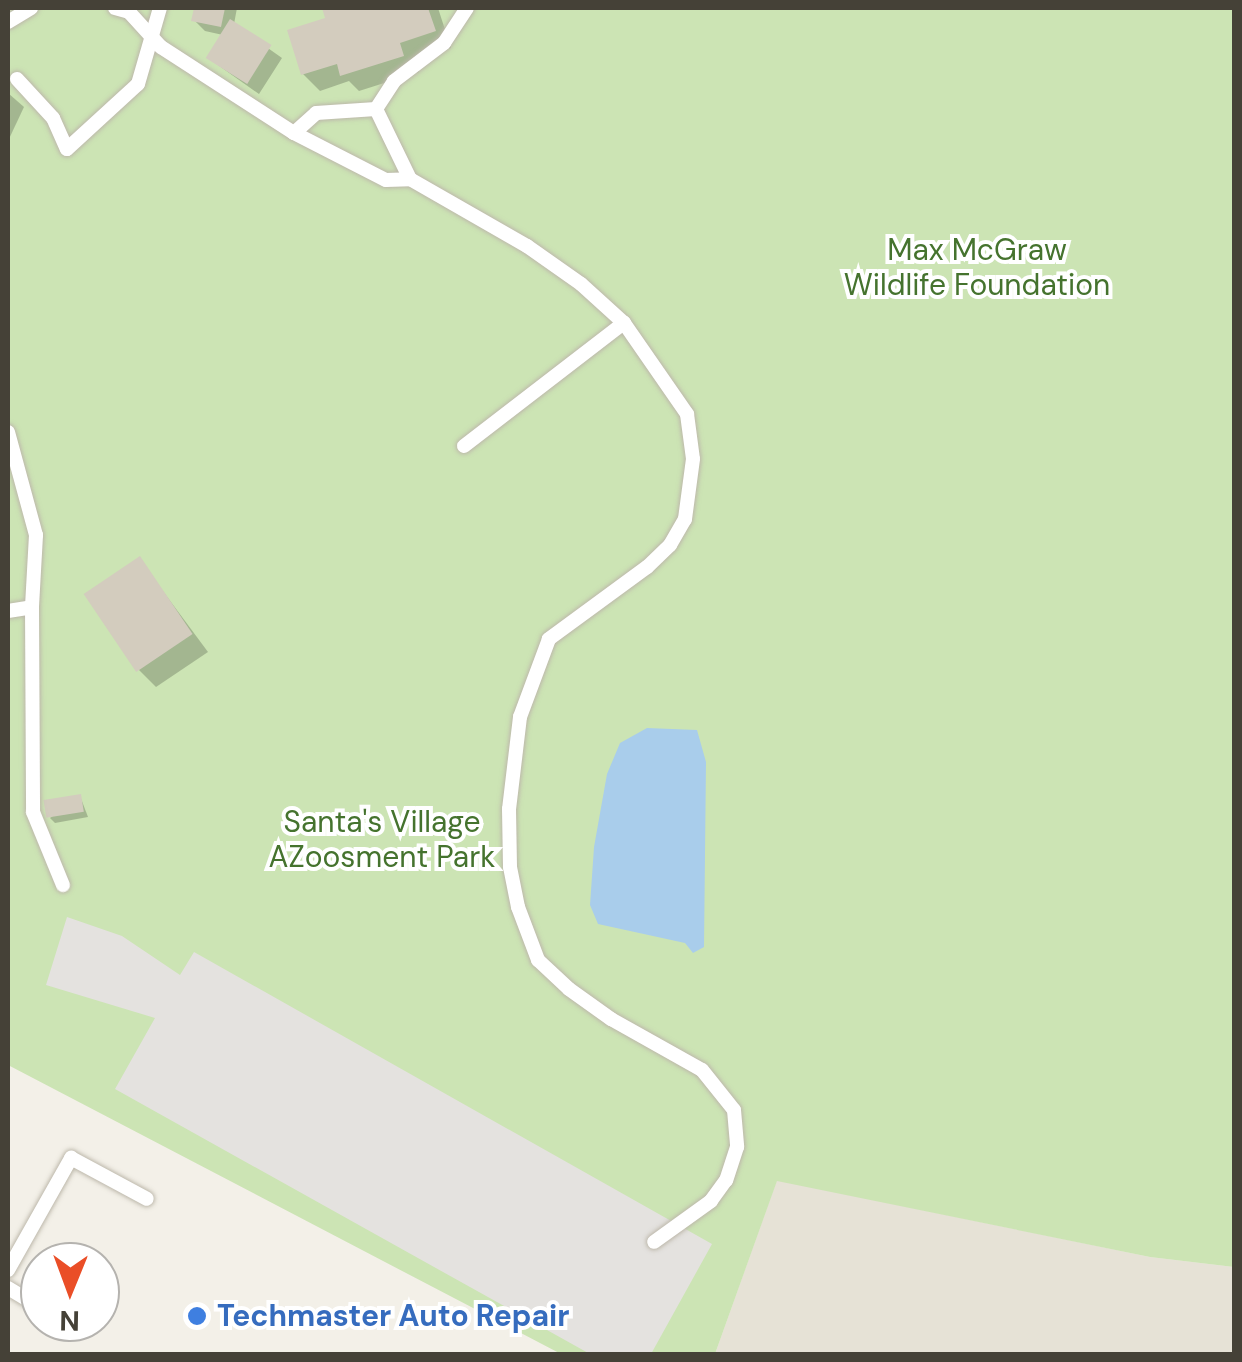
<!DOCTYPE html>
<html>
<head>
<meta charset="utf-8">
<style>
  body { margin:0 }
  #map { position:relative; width:1242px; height:1362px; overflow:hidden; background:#f3f0e8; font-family:"DM Sans",sans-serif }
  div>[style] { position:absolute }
  .residential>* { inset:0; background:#e6e2d6 }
  .green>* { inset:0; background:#cce4b4 }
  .parking>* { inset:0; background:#e4e2df }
  .water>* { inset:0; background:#a9cdeb }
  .shadow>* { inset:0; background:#0003 }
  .building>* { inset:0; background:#d3ccbe; transform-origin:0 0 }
  .roads { filter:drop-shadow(0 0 2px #bdb8ab) drop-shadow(0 0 2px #bdb8ab) }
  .service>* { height:14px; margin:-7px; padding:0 7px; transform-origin:7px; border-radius:7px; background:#fff }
  .dots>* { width:28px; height:28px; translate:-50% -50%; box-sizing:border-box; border:5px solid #fff; border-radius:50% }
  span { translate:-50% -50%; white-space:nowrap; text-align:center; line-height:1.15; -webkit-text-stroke:8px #fff; paint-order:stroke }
  .park-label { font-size:30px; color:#45732e }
  .shop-label { font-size:30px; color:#366cbe; font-weight:700 }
  .left { translate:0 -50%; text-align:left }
  .frame { position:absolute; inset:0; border:10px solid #454137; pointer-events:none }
  .north { position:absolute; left:20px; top:1242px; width:100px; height:100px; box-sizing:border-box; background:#fff; border:2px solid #b5b3af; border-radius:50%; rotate:181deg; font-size:28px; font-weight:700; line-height:40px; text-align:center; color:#454137 }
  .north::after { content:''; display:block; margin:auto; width:35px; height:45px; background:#ea4e27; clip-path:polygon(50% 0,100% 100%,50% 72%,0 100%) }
</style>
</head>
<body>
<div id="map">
  <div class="residential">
    <i style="clip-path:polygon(777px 1180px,1150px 1257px,1234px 1267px,1234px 1354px,715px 1354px)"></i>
  </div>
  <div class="green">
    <i style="clip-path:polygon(8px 8px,1234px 8px,1234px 1267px,1150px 1257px,777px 1181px,715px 1354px,561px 1354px,8px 1065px)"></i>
  </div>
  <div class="parking">
    <i style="clip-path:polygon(67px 917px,122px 936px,180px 975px,194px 952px,712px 1244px,651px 1354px,590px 1354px,115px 1089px,155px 1018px,46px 985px)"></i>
  </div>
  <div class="water">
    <i style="clip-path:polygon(647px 728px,697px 730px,706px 762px,704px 947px,693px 953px,685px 943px,598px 924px,590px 905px,594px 847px,607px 774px,620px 743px)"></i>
  </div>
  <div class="shadow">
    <i style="clip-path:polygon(196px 8px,237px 8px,234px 24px,282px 58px,259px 94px,208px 58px,223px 35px,205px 31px,194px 20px)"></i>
    <i style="clip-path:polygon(325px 8px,438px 8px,451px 48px,415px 59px,419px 72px,359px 91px,349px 81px,320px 91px,303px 74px,328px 20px)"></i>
    <i style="clip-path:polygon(8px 93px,24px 107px,8px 141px)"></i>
    <i style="clip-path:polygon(139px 559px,208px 652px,156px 687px,139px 670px)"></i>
    <i style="clip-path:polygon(80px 796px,88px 817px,55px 823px,50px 818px)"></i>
  </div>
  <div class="building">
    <i style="clip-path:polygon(194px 8px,225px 8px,221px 27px,191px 21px)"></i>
    <i style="clip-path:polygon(322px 8px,428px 8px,436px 31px,400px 43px,404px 56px,340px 76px,337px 64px,301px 75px,287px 30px,325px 18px)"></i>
    <i style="left:230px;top:19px;width:49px;height:46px;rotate:32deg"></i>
    <i style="left:140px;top:556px;width:94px;height:68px;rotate:56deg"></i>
    <i style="left:81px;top:794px;width:18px;height:38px;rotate:81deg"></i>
  </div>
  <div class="roads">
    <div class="service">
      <i style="left:115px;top:8px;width:15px;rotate:16deg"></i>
      <i style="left:129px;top:12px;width:47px;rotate:47.6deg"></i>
      <i style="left:161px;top:47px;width:158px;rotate:32.9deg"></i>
      <i style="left:294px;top:133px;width:103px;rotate:27.1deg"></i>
      <i style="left:386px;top:180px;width:24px;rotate:-2deg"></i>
      <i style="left:410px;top:179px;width:135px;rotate:29.8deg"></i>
      <i style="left:527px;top:246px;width:66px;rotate:35.1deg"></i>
      <i style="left:581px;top:284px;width:58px;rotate:42.2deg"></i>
      <i style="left:624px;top:323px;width:111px;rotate:55.3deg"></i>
      <i style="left:687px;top:414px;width:45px;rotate:82.4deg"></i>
      <i style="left:693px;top:459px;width:61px;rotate:97.6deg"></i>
      <i style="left:685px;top:519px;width:30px;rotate:120deg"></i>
      <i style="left:670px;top:545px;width:32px;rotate:136deg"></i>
      <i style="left:647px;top:567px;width:122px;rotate:143.7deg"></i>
      <i style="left:549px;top:639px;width:83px;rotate:110.4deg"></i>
      <i style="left:520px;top:717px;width:93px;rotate:96.8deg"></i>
      <i style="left:509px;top:809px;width:58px;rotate:89deg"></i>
      <i style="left:510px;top:867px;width:41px;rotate:78.7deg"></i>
      <i style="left:518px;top:907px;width:57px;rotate:69.3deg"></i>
      <i style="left:538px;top:960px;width:42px;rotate:43.1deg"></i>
      <i style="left:569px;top:989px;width:52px;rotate:35.5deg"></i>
      <i style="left:611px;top:1019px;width:104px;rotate:29.3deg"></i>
      <i style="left:702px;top:1070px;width:51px;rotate:51.3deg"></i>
      <i style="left:734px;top:1110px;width:37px;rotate:85deg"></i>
      <i style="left:737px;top:1147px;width:35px;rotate:108deg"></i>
      <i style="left:726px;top:1180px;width:26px;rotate:126deg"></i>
      <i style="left:711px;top:1201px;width:70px;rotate:144.3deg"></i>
      <i style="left:8px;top:22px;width:27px;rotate:-31deg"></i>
      <i style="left:17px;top:79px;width:53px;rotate:47.3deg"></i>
      <i style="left:53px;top:118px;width:34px;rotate:66deg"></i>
      <i style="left:67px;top:149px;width:96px;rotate:-42.5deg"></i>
      <i style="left:138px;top:84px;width:79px;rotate:-73.9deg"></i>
      <i style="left:376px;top:109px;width:33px;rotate:-57deg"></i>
      <i style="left:394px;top:81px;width:63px;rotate:-37.2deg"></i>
      <i style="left:444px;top:43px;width:42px;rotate:-56.7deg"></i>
      <i style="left:376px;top:109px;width:78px;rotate:64.1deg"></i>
      <i style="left:294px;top:133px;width:30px;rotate:-42deg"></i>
      <i style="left:316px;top:113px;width:60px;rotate:-3.8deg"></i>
      <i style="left:8px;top:432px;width:107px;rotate:74.8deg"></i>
      <i style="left:36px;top:535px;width:72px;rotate:93.2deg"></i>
      <i style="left:32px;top:607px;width:205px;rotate:89.7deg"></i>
      <i style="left:33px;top:812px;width:79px;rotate:67.7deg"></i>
      <i style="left:464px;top:446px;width:202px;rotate:-37.6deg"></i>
      <i style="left:8px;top:611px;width:24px;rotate:-9deg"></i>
      <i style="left:8px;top:1270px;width:129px;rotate:-60.6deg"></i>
      <i style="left:71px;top:1158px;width:86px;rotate:28.3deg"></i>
      <i style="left:8px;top:1288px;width:37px;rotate:31deg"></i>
      <i style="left:66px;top:1322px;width:10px;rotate:29deg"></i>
    </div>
  </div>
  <div class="dots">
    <i style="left:197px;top:1316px;background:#3f7fe0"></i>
  </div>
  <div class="park-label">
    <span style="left:977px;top:267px">Max McGraw<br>Wildlife Foundation</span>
    <span style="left:382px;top:839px">Santa's Village<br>AZoosment Park</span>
  </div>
  <div class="shop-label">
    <span class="left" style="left:217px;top:1316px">Techmaster Auto Repair</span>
  </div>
  <div class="frame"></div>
  <div class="north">N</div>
</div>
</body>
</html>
